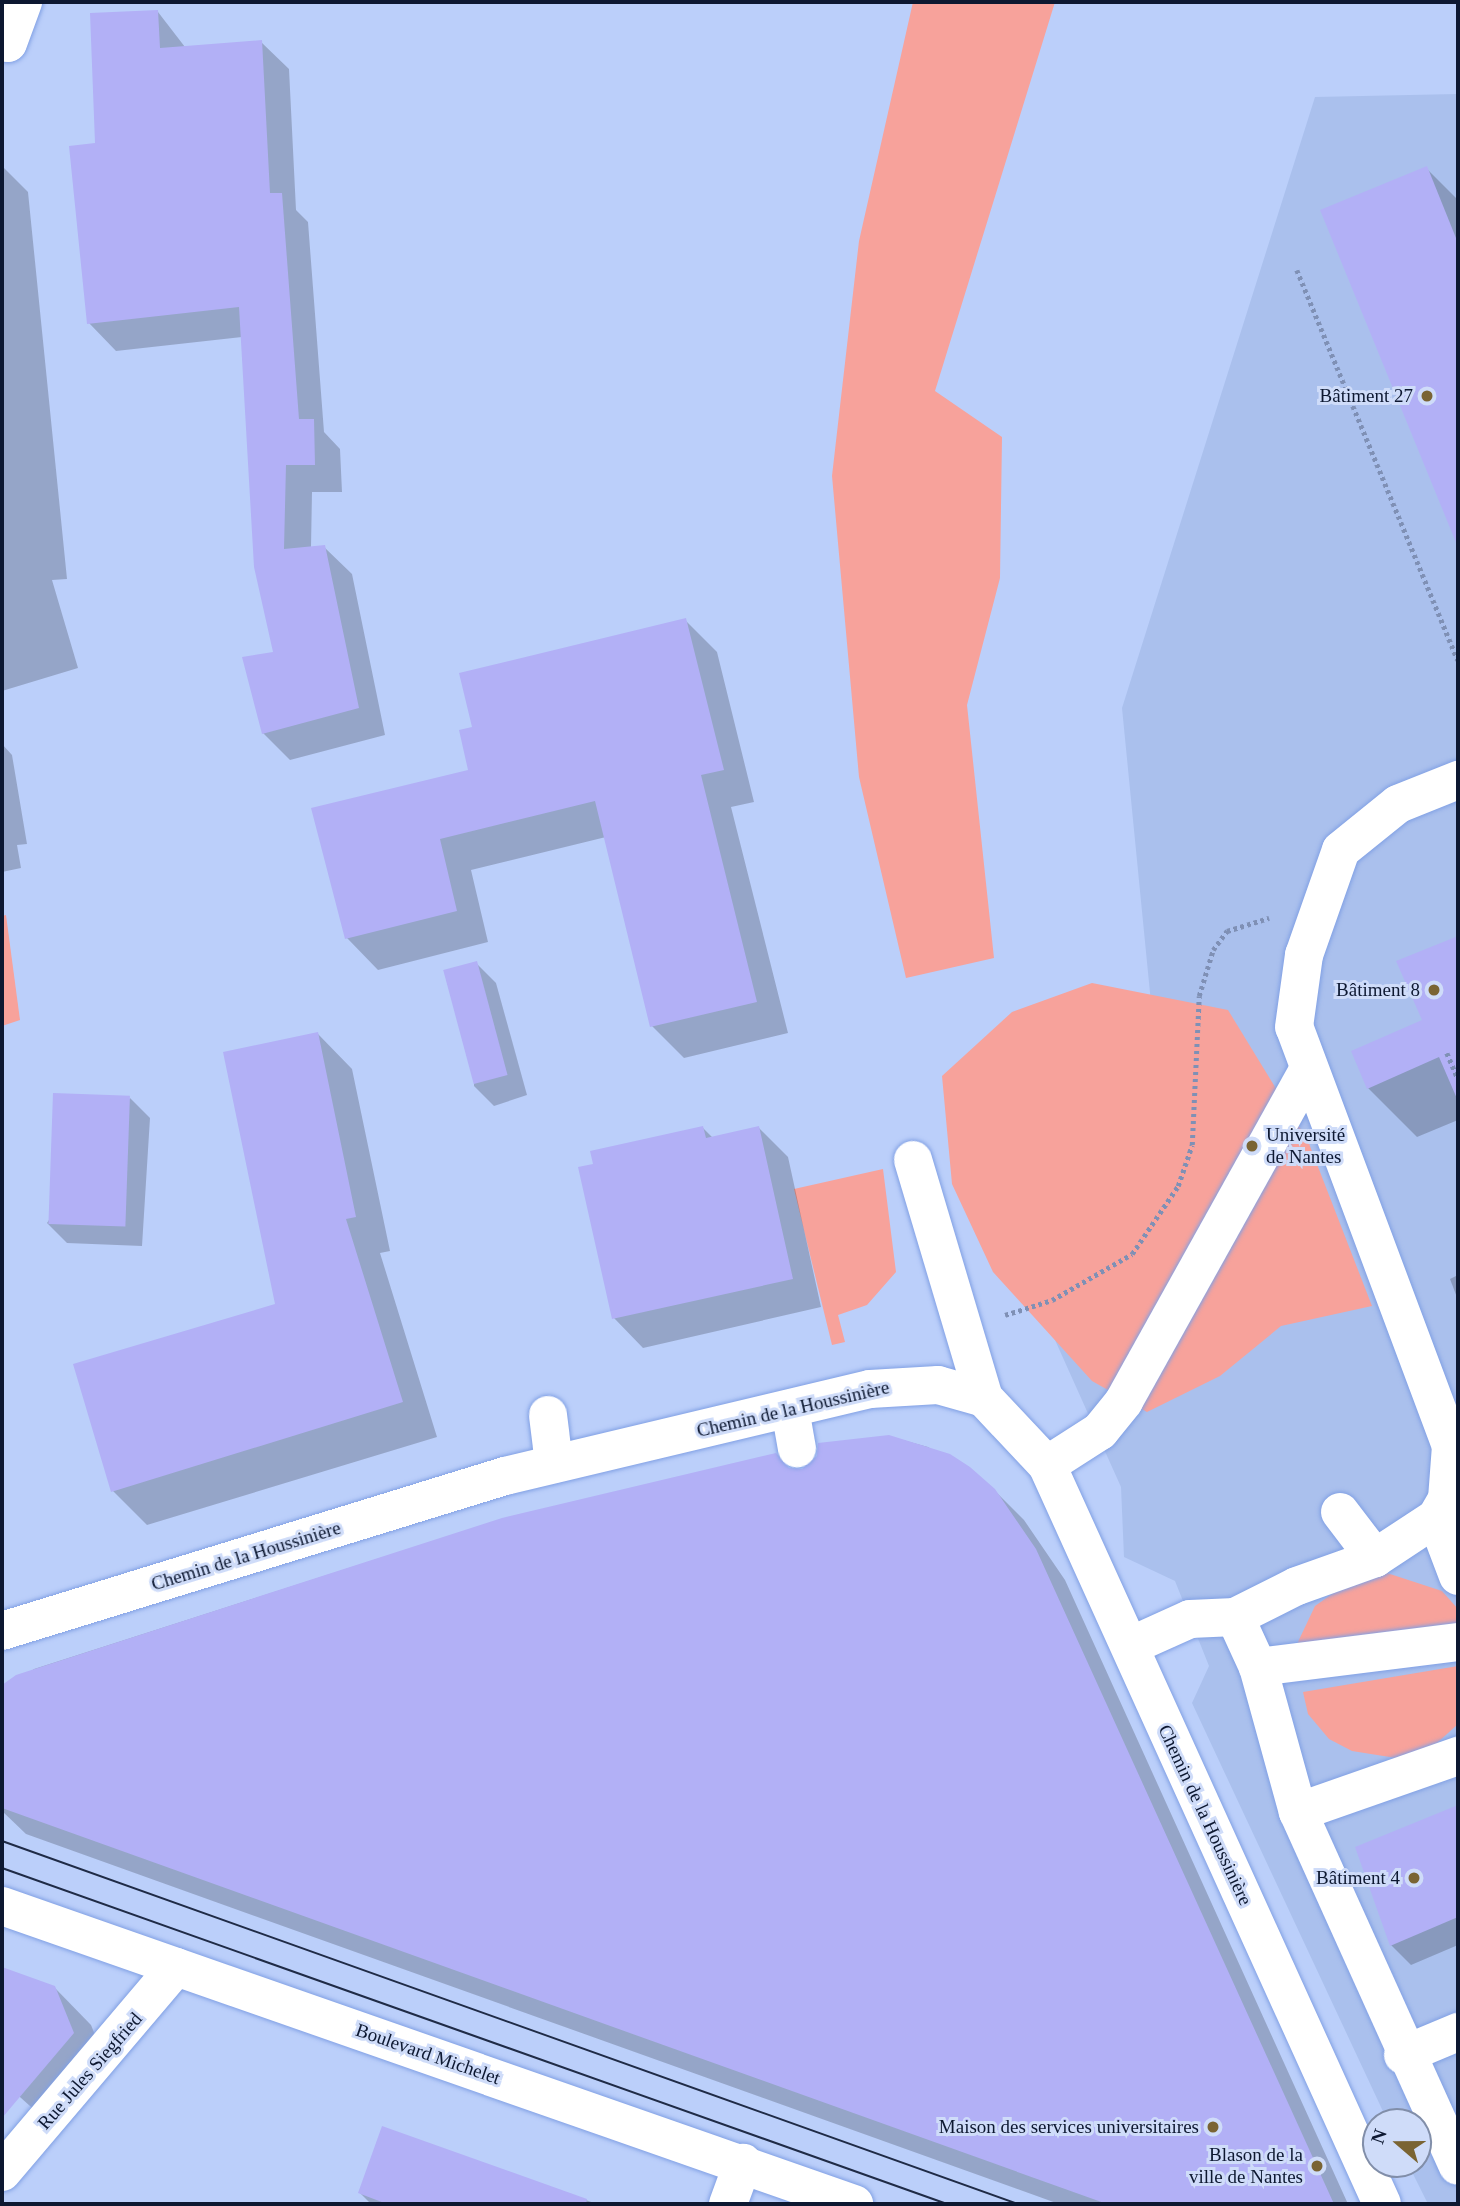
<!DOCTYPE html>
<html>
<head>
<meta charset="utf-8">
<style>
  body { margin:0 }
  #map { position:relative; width:1460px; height:2206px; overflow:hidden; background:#bbcffa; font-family:"Times New Roman",serif }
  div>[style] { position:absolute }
  .built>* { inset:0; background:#aac0ed }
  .green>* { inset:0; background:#f7a29b }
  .shadow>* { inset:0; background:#0003 }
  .building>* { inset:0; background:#b2b0f6; transform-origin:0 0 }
  .path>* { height:4.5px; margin-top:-2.25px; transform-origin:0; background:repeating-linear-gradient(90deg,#7f90b5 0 3.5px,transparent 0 7px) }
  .roads { filter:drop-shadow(0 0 2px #81a0e4) drop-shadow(0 0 2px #81a0e4) }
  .minor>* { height:38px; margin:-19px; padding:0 19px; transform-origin:19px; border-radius:19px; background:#fff }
  .tram>* { height:2px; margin:-1px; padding:0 1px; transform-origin:1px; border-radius:1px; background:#1f2b46 }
  .dots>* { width:19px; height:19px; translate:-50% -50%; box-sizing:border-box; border:4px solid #cfdcf9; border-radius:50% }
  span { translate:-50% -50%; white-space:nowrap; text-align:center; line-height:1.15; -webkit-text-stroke:6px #cfdcf9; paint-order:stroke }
  .poi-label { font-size:19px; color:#0d1831 }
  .right { translate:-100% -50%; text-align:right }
  .left { translate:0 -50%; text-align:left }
  .street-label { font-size:19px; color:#0d1831 }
  .frame { position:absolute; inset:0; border:4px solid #0d1831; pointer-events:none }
  .north { position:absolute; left:1362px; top:2108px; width:70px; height:70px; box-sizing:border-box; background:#cfdcf9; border:2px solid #818ea9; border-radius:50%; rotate:290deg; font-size:19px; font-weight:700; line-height:28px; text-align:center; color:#0d1831 }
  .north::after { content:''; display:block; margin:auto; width:24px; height:32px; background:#7a6433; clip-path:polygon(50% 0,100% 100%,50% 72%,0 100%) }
</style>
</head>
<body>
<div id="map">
  <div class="built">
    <i style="clip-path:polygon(1457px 94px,1458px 2204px,1428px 2204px,1408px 2164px,1418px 2164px,1418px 2122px,1388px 2122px,1192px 1703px,1209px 1666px,1175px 1581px,1124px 1557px,1121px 1487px,1055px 1340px,999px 1163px,1152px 1013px,1122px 708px,1315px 97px)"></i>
  </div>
  <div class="green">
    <i style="clip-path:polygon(913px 2px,1055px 2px,935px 391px,1002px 437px,1000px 578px,967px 705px,994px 958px,906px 978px,859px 777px,832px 476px,859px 241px)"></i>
    <i style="clip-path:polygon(6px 915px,20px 1020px,2px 1026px,2px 916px)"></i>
    <i style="clip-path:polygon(1092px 983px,1228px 1010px,1308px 1141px,1372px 1306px,1281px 1326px,1220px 1376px,1147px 1412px,1092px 1381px,993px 1272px,952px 1184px,942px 1076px,1012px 1012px)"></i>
    <i style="clip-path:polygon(883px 1169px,896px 1272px,867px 1305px,838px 1315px,845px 1342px,832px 1345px,794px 1189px)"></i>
    <i style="clip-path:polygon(1387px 1573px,1442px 1591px,1458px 1609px,1458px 1627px,1297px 1644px,1315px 1606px,1353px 1579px)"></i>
    <i style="clip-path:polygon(1458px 1666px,1458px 1724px,1436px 1744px,1396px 1758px,1352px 1751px,1329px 1739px,1308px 1714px,1303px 1692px)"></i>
  </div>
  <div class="shadow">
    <i style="clip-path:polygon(158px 12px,185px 47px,261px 42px,289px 69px,296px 210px,308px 222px,324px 432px,340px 449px,342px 492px,312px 492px,311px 548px,324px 547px,352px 574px,385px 735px,290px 760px,263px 733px,275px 653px,242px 337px,116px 351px,89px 323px,97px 145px)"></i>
    <i style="clip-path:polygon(2px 166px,28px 192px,67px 579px,52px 580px,78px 668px,2px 691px)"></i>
    <i style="clip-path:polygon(1426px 168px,1458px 200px,1458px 542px,1322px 211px)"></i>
    <i style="clip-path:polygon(685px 620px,717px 652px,754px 802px,731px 807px,788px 1033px,684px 1058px,652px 1026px,606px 837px,471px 870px,488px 942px,378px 970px,347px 938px,470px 771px,474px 729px)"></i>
    <i style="clip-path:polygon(2px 744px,12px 755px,27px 844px,17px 845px,21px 868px,2px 872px)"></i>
    <i style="clip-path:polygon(1458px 938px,1458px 1120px,1417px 1137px,1368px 1088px,1425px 1021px,1398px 962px)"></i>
    <i style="clip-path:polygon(476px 963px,496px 983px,527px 1095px,494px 1106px,474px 1086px)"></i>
    <i style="clip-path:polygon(318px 1034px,352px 1069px,390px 1251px,380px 1253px,437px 1437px,147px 1525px,113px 1491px,277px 1305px)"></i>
    <i style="clip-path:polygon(130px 1098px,150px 1118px,142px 1246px,67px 1243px,47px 1223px)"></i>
    <i style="clip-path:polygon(703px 1128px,713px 1138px,759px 1128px,788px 1157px,821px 1307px,643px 1348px,614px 1318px)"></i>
    <i style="clip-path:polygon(1458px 1275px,1458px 1300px,1450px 1279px)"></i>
    <i style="clip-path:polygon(888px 1436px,928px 1447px,994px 1490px,1024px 1520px,1065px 1580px,1348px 2204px,1059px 2204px,26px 1834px,2px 1811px,2px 1693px,34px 1669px,502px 1519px,802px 1471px,819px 1457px,820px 1445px)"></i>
    <i style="clip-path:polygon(1458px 1807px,1458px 1945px,1411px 1965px,1391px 1945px,1357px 1848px)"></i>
    <i style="clip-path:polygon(2px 1969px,54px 1987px,91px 2025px,110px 2071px,58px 2131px,2px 2081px)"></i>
    <i style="clip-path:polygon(383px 2128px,597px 2204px,371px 2204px,360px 2193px)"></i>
  </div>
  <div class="building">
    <i style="clip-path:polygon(158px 10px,160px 48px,262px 40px,270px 193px,282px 193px,299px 419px,314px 419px,315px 465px,286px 465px,284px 549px,325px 545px,359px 708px,262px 734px,242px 657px,273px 652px,254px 567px,239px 307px,87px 324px,69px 146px,95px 143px,90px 13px)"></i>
    <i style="clip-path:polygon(1427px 166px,1458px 243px,1457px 545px,1320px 210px)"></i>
    <i style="clip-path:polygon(686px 618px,724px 770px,701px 775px,757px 1002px,650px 1027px,595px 801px,440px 839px,457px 911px,345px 939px,311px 808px,468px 770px,459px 730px,472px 727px,459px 673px)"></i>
    <i style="clip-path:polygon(1458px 936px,1458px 1101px,1439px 1057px,1367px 1089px,1351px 1051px,1422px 1020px,1396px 961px)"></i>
    <i style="left:477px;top:961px;width:118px;height:35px;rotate:75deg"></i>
    <i style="clip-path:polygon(318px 1032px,356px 1217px,346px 1219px,403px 1402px,111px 1492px,73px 1364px,275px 1304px,223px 1052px)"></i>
    <i style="left:53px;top:1093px;width:77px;height:131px;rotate:2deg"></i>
    <i style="clip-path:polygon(703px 1126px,706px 1138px,759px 1126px,793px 1279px,612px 1319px,578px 1167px,593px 1164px,590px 1151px)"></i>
    <i style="clip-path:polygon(889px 1435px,950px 1454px,970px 1467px,995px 1489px,1036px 1549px,1334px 2204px,1107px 2204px,2px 1808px,2px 1685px,16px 1675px,502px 1518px,776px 1453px,789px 1468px,802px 1469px,817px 1456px,818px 1443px)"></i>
    <i style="clip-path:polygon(1458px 1805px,1458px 1917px,1390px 1946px,1355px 1847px)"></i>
    <i style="clip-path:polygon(2px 1967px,55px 1986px,74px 2033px,2px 2118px)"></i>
    <i style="clip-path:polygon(382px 2126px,587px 2199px,586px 2204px,387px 2204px,358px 2193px)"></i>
  </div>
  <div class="path">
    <i style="left:1297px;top:270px;width:422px;rotate:67.6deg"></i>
    <i style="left:1447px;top:1053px;width:28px;rotate:67deg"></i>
    <i style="left:1005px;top:1315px;width:49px;rotate:-17.7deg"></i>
    <i style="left:1052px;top:1300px;width:92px;rotate:-29.9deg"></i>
    <i style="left:1132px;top:1254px;width:82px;rotate:-55.9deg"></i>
    <i style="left:1178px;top:1186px;width:43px;rotate:-71.1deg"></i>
    <i style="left:1192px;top:1145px;width:149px;rotate:-87.3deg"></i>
    <i style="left:1199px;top:996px;width:48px;rotate:-73.1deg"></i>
    <i style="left:1213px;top:950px;width:24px;rotate:-54deg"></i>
    <i style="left:1227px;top:931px;width:44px;rotate:-17.2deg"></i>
  </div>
  <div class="roads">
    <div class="minor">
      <i style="left:2px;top:41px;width:6px;rotate:18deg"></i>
      <i style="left:8px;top:43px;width:44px;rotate:-69.9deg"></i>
      <i style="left:913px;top:1160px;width:248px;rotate:73.4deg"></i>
      <i style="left:790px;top:1409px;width:40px;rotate:80deg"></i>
      <i style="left:548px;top:1415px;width:49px;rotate:83deg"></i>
      <i style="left:1047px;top:1465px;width:63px;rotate:-32.7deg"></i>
      <i style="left:1100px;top:1431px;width:38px;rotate:-51deg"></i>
      <i style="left:1124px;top:1401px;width:376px;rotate:-60.9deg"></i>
      <i style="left:1458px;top:1510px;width:23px;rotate:160deg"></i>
      <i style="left:1436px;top:1518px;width:62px;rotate:69.2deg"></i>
      <i style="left:1340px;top:1512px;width:58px;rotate:52.7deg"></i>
      <i style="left:1235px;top:1617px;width:55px;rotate:65.3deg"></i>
      <i style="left:1258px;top:1667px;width:150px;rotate:74.6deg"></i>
      <i style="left:1298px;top:1812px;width:388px;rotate:65.7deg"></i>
      <i style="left:2px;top:1631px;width:526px;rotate:-17.13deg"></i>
      <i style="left:505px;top:1476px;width:375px;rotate:-13.4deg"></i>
      <i style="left:870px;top:1389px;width:68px;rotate:-3.4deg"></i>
      <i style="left:938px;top:1385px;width:48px;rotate:15.8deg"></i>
      <i style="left:984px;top:1398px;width:92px;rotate:46.8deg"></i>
      <i style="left:1047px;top:1465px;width:811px;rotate:65.61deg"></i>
      <i style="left:1130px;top:1646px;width:66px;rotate:-24.2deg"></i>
      <i style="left:1190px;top:1619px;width:45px;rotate:-2.5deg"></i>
      <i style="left:1235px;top:1617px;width:69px;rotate:-26.6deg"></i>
      <i style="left:1297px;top:1586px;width:83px;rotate:-19.7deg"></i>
      <i style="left:1375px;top:1558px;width:73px;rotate:-33.3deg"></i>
      <i style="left:1436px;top:1518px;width:22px;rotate:-60deg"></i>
      <i style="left:1447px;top:1499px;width:53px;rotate:-85.7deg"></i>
      <i style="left:1451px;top:1446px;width:447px;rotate:-110.5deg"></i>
      <i style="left:1294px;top:1027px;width:73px;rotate:-82.1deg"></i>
      <i style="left:1304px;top:955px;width:111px;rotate:-70.6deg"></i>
      <i style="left:1341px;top:850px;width:73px;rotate:-38.9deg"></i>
      <i style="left:1398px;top:804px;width:65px;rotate:-21.8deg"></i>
      <i style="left:1258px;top:1667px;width:202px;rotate:-7.1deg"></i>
      <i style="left:1298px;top:1812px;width:170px;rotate:-19.3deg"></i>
      <i style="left:2px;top:1906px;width:903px;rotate:19.28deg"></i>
      <i style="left:1403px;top:2055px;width:60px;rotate:-22.7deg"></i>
      <i style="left:2px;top:2172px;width:269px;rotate:-49.7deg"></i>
      <i style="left:728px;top:2204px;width:44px;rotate:-69.9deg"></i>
    </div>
  </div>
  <div class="tram">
    <i style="left:2px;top:1841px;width:1079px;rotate:19.66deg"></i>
    <i style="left:2px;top:1868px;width:1003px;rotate:19.57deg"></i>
  </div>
  <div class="dots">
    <i style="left:1427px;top:396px;background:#7a6433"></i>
    <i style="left:1434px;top:990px;background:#7a6433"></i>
    <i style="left:1252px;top:1146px;background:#7a6433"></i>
    <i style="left:1414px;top:1878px;background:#7a6433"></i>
    <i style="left:1213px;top:2127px;background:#7a6433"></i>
    <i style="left:1317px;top:2166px;background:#7a6433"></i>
  </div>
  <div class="poi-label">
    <span class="right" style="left:1413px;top:396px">Bâtiment 27</span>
    <span class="right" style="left:1420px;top:990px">Bâtiment 8</span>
    <span class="left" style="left:1266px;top:1146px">Université<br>de Nantes</span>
    <span class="right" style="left:1400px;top:1878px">Bâtiment 4</span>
    <span class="right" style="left:1199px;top:2127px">Maison des services universitaires</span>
    <span class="right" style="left:1303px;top:2166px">Blason de la<br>ville de Nantes</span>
  </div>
  <div class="street-label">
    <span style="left:793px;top:1409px;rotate:-13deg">Chemin de la Houssinière</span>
    <span style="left:246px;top:1556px;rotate:-17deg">Chemin de la Houssinière</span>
    <span style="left:1205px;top:1815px;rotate:65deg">Chemin de la Houssinière</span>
    <span style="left:428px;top:2054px;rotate:19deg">Boulevard Michelet</span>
    <span style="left:90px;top:2071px;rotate:-49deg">Rue Jules Siegfried</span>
  </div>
  <div class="frame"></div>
  <div class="north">N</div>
</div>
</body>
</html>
